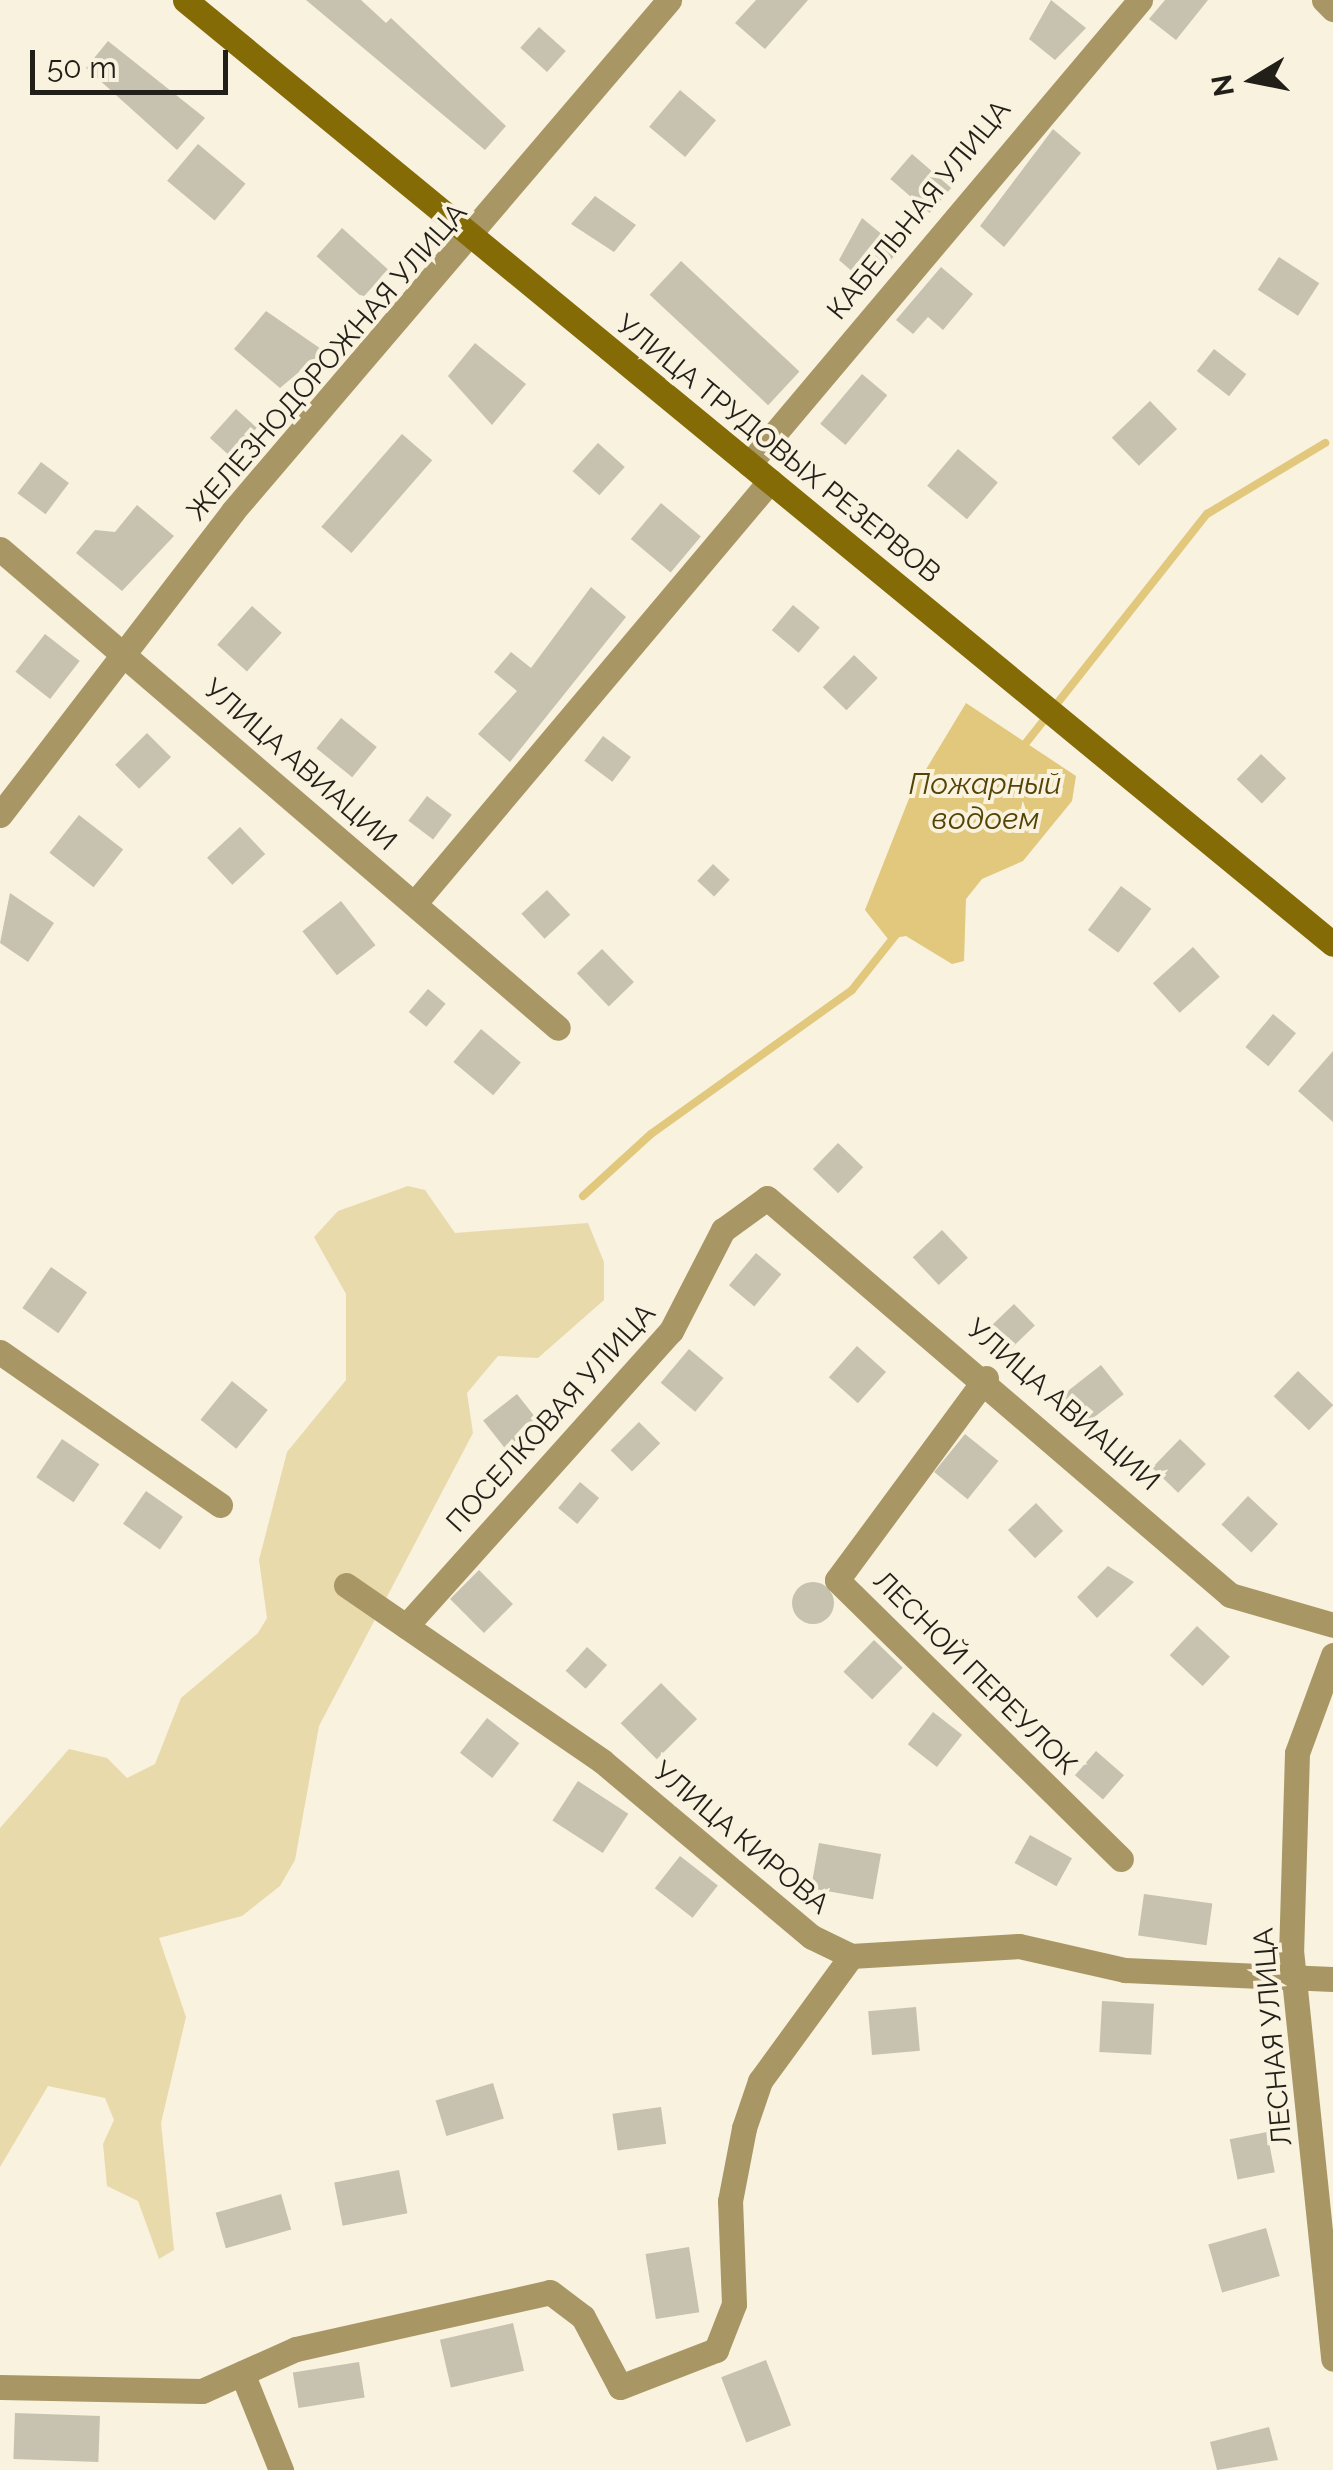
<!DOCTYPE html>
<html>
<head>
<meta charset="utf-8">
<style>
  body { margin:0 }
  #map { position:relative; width:1333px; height:2470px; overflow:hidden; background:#f8f2df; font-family:Raleway,sans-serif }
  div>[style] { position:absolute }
  .green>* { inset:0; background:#e9daac }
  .water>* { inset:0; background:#e1c87d }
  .stream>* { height:8px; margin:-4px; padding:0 4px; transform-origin:4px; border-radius:4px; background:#e1c87d }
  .building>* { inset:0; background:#c7c1b0; transform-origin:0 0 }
  .round { border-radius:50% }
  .minor>* { height:25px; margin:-12.5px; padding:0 12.5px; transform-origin:12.5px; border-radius:12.5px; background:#a89765 }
  .secondary>* { height:25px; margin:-12.5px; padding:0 12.5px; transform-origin:12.5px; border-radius:12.5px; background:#856b06 }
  span { translate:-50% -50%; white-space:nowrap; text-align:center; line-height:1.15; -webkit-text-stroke:8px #f8f2df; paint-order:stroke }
  .street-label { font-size:28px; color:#221f19 }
  .water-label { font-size:30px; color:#544304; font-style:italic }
  .north { position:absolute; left:1203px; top:30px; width:100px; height:100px; -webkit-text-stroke:8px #f8f2df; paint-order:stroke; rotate:260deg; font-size:28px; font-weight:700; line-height:40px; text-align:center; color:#221f19 }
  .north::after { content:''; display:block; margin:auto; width:35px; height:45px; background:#221f19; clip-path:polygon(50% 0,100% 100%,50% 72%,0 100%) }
  .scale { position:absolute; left:30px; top:50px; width:198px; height:45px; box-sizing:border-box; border:5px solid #221f19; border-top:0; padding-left:12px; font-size:30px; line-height:35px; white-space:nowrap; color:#221f19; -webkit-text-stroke:8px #f8f2df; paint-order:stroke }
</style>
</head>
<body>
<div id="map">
  <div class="green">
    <i style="clip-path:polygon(408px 1186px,425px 1190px,455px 1233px,588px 1223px,604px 1262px,604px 1300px,538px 1358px,498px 1356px,467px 1393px,473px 1433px,319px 1726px,295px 1860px,280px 1886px,242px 1916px,159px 1938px,186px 2017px,161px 2123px,174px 2250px,159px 2259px,138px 2201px,107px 2186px,103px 2144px,114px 2120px,105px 2098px,48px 2086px,0 2167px,0 1828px,69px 1749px,107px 1758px,127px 1778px,155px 1764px,181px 1698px,258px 1633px,267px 1618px,259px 1560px,287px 1452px,346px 1380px,346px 1294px,314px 1237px,338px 1211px)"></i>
  </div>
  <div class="water">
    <i style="clip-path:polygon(966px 703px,1076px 776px,1072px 801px,1023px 861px,982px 879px,966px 899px,964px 961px,952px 964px,906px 936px,888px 939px,865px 910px,910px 796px)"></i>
  </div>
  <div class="stream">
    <i style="left:1018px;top:753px;width:305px;rotate:-51.7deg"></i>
    <i style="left:1207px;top:514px;width:138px;rotate:-31deg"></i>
    <i style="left:583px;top:1196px;width:92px;rotate:-42.4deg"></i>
    <i style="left:651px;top:1134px;width:247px;rotate:-35.6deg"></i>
    <i style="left:852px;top:990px;width:75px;rotate:-51.5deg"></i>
  </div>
  <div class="building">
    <i style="clip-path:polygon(306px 0,361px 0,386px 23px,391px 18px,506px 126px,485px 150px)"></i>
    <i style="clip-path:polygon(756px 0,808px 0,765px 49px,735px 23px)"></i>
    <i style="clip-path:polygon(1051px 0,1086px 28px,1055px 60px,1029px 39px)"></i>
    <i style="clip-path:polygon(1165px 0,1208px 0,1176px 40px,1149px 19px)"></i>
    <i style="left:539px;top:27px;width:36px;height:28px;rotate:42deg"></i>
    <i style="clip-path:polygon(108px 41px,205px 118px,177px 150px,86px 68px)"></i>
    <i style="left:680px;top:90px;width:47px;height:48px;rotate:40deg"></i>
    <i style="clip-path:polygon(1053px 129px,1081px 153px,1004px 247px,980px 226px)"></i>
    <i style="left:198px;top:144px;width:62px;height:48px;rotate:40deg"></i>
    <i style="left:912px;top:154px;width:52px;height:33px;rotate:41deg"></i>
    <i style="clip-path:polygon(595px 196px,636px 225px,614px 252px,571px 224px)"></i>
    <i style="clip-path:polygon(862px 218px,900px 249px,869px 286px,839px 260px)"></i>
    <i style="left:342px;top:228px;width:62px;height:38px;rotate:42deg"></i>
    <i style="left:1279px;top:257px;width:48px;height:39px;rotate:33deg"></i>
    <i style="left:681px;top:261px;width:162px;height:46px;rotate:43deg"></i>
    <i style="clip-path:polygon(941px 267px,973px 294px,943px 330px,928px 317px,913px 334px,896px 320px)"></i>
    <i style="clip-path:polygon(266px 311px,324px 351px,280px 388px,234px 349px)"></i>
    <i style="clip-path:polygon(475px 343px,526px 384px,492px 425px,448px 376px)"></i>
    <i style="left:1214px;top:349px;width:41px;height:28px;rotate:38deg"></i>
    <i style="left:862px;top:374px;width:33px;height:65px;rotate:40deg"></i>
    <i style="left:1150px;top:401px;width:39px;height:53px;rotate:46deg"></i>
    <i style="left:236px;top:409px;width:28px;height:39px;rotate:42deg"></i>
    <i style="left:402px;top:434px;width:40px;height:123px;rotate:41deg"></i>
    <i style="left:598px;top:443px;width:36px;height:38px;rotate:42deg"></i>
    <i style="left:958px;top:449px;width:52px;height:48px;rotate:40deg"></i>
    <i style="left:41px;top:462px;width:35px;height:39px;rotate:37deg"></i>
    <i style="left:661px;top:503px;width:52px;height:47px;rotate:40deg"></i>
    <i style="clip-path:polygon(137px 505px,174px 536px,122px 591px,76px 553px,95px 530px,115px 532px)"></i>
    <i style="clip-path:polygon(591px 587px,626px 617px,510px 762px,478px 734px,517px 691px,494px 672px,511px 652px,531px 668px)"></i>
    <i style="left:793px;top:605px;width:35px;height:33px;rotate:40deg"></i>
    <i style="left:252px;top:606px;width:40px;height:52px;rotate:42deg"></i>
    <i style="left:45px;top:634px;width:44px;height:48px;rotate:38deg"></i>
    <i style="left:854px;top:655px;width:33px;height:45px;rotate:44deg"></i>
    <i style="left:341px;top:718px;width:46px;height:39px;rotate:39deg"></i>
    <i style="left:147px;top:733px;width:34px;height:45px;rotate:45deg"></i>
    <i style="left:603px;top:736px;width:35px;height:31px;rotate:37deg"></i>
    <i style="left:1261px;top:754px;width:35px;height:35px;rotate:44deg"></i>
    <i style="left:427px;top:796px;width:31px;height:31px;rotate:37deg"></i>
    <i style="left:79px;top:815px;width:56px;height:48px;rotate:38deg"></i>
    <i style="left:240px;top:827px;width:37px;height:45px;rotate:47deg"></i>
    <i style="left:713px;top:864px;width:23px;height:23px;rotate:43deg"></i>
    <i style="left:1121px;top:886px;width:38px;height:55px;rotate:37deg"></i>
    <i style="left:547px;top:890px;width:34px;height:35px;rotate:47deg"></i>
    <i style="clip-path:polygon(10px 893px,54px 923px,28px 962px,0 943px)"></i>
    <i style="left:341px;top:901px;width:56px;height:49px;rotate:52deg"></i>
    <i style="left:1193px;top:947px;width:40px;height:54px;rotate:48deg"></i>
    <i style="left:602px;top:949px;width:46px;height:35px;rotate:46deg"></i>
    <i style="left:428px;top:989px;width:23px;height:30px;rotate:40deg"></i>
    <i style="left:1273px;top:1014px;width:30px;height:43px;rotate:40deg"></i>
    <i style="left:481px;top:1029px;width:52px;height:43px;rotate:40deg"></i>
    <i style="clip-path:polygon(1333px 1051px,1333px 1122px,1298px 1091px)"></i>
    <i style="left:838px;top:1143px;width:35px;height:36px;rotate:44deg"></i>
    <i style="left:942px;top:1230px;width:38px;height:40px;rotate:47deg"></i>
    <i style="left:756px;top:1253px;width:33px;height:42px;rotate:40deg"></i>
    <i style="left:51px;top:1267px;width:44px;height:50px;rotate:35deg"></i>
    <i style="left:1014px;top:1304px;width:30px;height:34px;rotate:46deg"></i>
    <i style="left:857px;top:1346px;width:39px;height:42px;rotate:42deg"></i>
    <i style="left:689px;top:1349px;width:45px;height:44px;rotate:40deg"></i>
    <i style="left:1101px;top:1365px;width:37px;height:49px;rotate:52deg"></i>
    <i style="left:1298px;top:1371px;width:49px;height:35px;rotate:44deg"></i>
    <i style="left:232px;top:1381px;width:46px;height:50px;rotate:39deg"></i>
    <i style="left:517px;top:1394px;width:36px;height:43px;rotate:52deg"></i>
    <i style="left:639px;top:1422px;width:30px;height:40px;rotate:45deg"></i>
    <i style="left:965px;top:1434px;width:43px;height:49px;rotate:39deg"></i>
    <i style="left:62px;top:1439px;width:45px;height:46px;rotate:34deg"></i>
    <i style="left:1180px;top:1439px;width:36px;height:40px;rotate:44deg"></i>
    <i style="left:580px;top:1482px;width:25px;height:34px;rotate:40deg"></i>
    <i style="left:146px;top:1491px;width:45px;height:40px;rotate:35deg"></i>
    <i style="left:1248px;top:1496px;width:41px;height:39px;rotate:43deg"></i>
    <i style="left:1036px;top:1503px;width:39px;height:39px;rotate:46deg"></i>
    <i style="clip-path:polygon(1108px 1566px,1134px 1582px,1097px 1618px,1077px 1597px)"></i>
    <i style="left:479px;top:1570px;width:48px;height:41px;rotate:45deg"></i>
    <i class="round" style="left:792px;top:1582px;width:42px;height:42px"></i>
    <i style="left:1197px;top:1626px;width:45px;height:40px;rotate:43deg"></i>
    <i style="left:874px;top:1640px;width:40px;height:44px;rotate:44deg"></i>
    <i style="left:587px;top:1647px;width:27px;height:32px;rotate:42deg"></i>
    <i style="left:661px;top:1683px;width:51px;height:57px;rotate:45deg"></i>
    <i style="left:933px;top:1712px;width:37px;height:41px;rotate:38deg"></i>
    <i style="left:487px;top:1718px;width:41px;height:44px;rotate:38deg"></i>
    <i style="left:1096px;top:1751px;width:37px;height:32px;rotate:41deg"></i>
    <i style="left:578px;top:1781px;width:60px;height:47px;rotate:33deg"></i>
    <i style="left:1030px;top:1835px;width:48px;height:32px;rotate:29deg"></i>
    <i style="left:819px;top:1843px;width:63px;height:46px;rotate:10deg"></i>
    <i style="left:680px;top:1856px;width:48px;height:41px;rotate:38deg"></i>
    <i style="left:1144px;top:1894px;width:69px;height:42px;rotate:8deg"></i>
    <i style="left:1102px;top:2001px;width:52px;height:51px;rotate:3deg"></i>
    <i style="left:916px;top:2007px;width:44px;height:48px;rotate:85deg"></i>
    <i style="left:493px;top:2083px;width:37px;height:60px;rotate:73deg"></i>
    <i style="left:661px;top:2107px;width:37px;height:49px;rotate:82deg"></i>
    <i style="left:1267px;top:2132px;width:41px;height:38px;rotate:79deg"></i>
    <i style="left:399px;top:2170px;width:44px;height:66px;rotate:79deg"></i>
    <i style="left:281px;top:2194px;width:37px;height:68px;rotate:74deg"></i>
    <i style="left:1266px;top:2228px;width:50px;height:60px;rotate:74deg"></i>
    <i style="left:689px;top:2247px;width:66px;height:44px;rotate:81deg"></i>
    <i style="left:513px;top:2323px;width:49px;height:75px;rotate:77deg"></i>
    <i style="left:766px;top:2360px;width:70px;height:48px;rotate:69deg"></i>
    <i style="left:359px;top:2362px;width:36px;height:67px;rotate:81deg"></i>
    <i style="left:15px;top:2413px;width:85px;height:46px;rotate:2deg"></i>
    <i style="clip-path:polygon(1269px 2427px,1278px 2460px,1217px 2470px,1210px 2442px)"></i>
  </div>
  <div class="minor">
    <i style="left:1324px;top:0;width:13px;rotate:45deg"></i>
    <i style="left:749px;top:464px;width:607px;rotate:-49.88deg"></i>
    <i style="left:0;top:549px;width:735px;rotate:40.64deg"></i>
    <i style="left:0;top:815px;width:383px;rotate:-52.5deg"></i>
    <i style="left:233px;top:511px;width:672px;rotate:-49.53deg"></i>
    <i style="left:414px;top:904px;width:553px;rotate:-49.92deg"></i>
    <i style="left:0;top:1352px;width:268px;rotate:34.8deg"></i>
    <i style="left:986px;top:1378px;width:251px;rotate:126.4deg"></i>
    <i style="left:837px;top:1580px;width:398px;rotate:44.5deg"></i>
    <i style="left:346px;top:1585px;width:311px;rotate:34.5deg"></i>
    <i style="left:602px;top:1761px;width:274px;rotate:40deg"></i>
    <i style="left:812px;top:1937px;width:43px;rotate:26deg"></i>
    <i style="left:851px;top:1956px;width:168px;rotate:-3.4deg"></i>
    <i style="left:1019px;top:1946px;width:109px;rotate:12.8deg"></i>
    <i style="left:1125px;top:1970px;width:208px;rotate:2.5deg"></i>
    <i style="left:406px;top:1626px;width:397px;rotate:-48.1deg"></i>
    <i style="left:671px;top:1331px;width:114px;rotate:-62.8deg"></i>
    <i style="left:723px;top:1230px;width:54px;rotate:-36deg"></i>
    <i style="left:767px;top:1198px;width:610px;rotate:40.61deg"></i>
    <i style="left:1230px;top:1595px;width:107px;rotate:16.2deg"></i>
    <i style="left:1333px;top:1655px;width:104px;rotate:110.2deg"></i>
    <i style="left:1297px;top:1753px;width:197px;rotate:91.7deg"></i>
    <i style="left:1291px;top:1950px;width:411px;rotate:84.1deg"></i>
    <i style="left:242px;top:2373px;width:105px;rotate:68.1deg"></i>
    <i style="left:0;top:2387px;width:202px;rotate:1.1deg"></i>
    <i style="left:202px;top:2391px;width:103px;rotate:-24.1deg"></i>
    <i style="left:296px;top:2349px;width:260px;rotate:-12.6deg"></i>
    <i style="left:550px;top:2292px;width:41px;rotate:37.1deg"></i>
    <i style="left:583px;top:2317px;width:79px;rotate:62.1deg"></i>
    <i style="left:620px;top:2387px;width:103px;rotate:-21.1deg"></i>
    <i style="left:716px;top:2350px;width:49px;rotate:-68.6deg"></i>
    <i style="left:734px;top:2304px;width:103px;rotate:-92.2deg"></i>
    <i style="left:730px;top:2201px;width:74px;rotate:-79.1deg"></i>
    <i style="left:744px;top:2128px;width:50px;rotate:-71.2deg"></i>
    <i style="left:760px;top:2081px;width:155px;rotate:-53.9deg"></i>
  </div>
  <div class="secondary">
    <i style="left:185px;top:0;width:1486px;rotate:39.43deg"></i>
  </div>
  <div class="street-label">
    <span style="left:919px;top:210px;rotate:-51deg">КАБЕЛЬНАЯ УЛИЦА</span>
    <span style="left:327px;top:362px;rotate:-49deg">ЖЕЛЕЗНОДОРОЖНАЯ УЛИЦА</span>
    <span style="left:778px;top:449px;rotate:39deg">УЛИЦА ТРУДОВЫХ РЕЗЕРВОВ</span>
    <span style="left:300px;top:765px;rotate:41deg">УЛИЦА АВИАЦИИ</span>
    <span style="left:1063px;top:1405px;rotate:41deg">УЛИЦА АВИАЦИИ</span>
    <span style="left:551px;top:1418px;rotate:-48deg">ПОСЕЛКОВАЯ УЛИЦА</span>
    <span style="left:975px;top:1673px;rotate:45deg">ЛЕСНОЙ ПЕРЕУЛОК</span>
    <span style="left:741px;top:1838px;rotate:40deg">УЛИЦА КИРОВА</span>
    <span style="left:1273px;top:2037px;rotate:-95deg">ЛЕСНАЯ УЛИЦА</span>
  </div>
  <div class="water-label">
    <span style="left:985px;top:801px">Пожарный<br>водоем</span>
  </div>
  <div class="north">N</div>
  <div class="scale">50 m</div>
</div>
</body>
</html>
